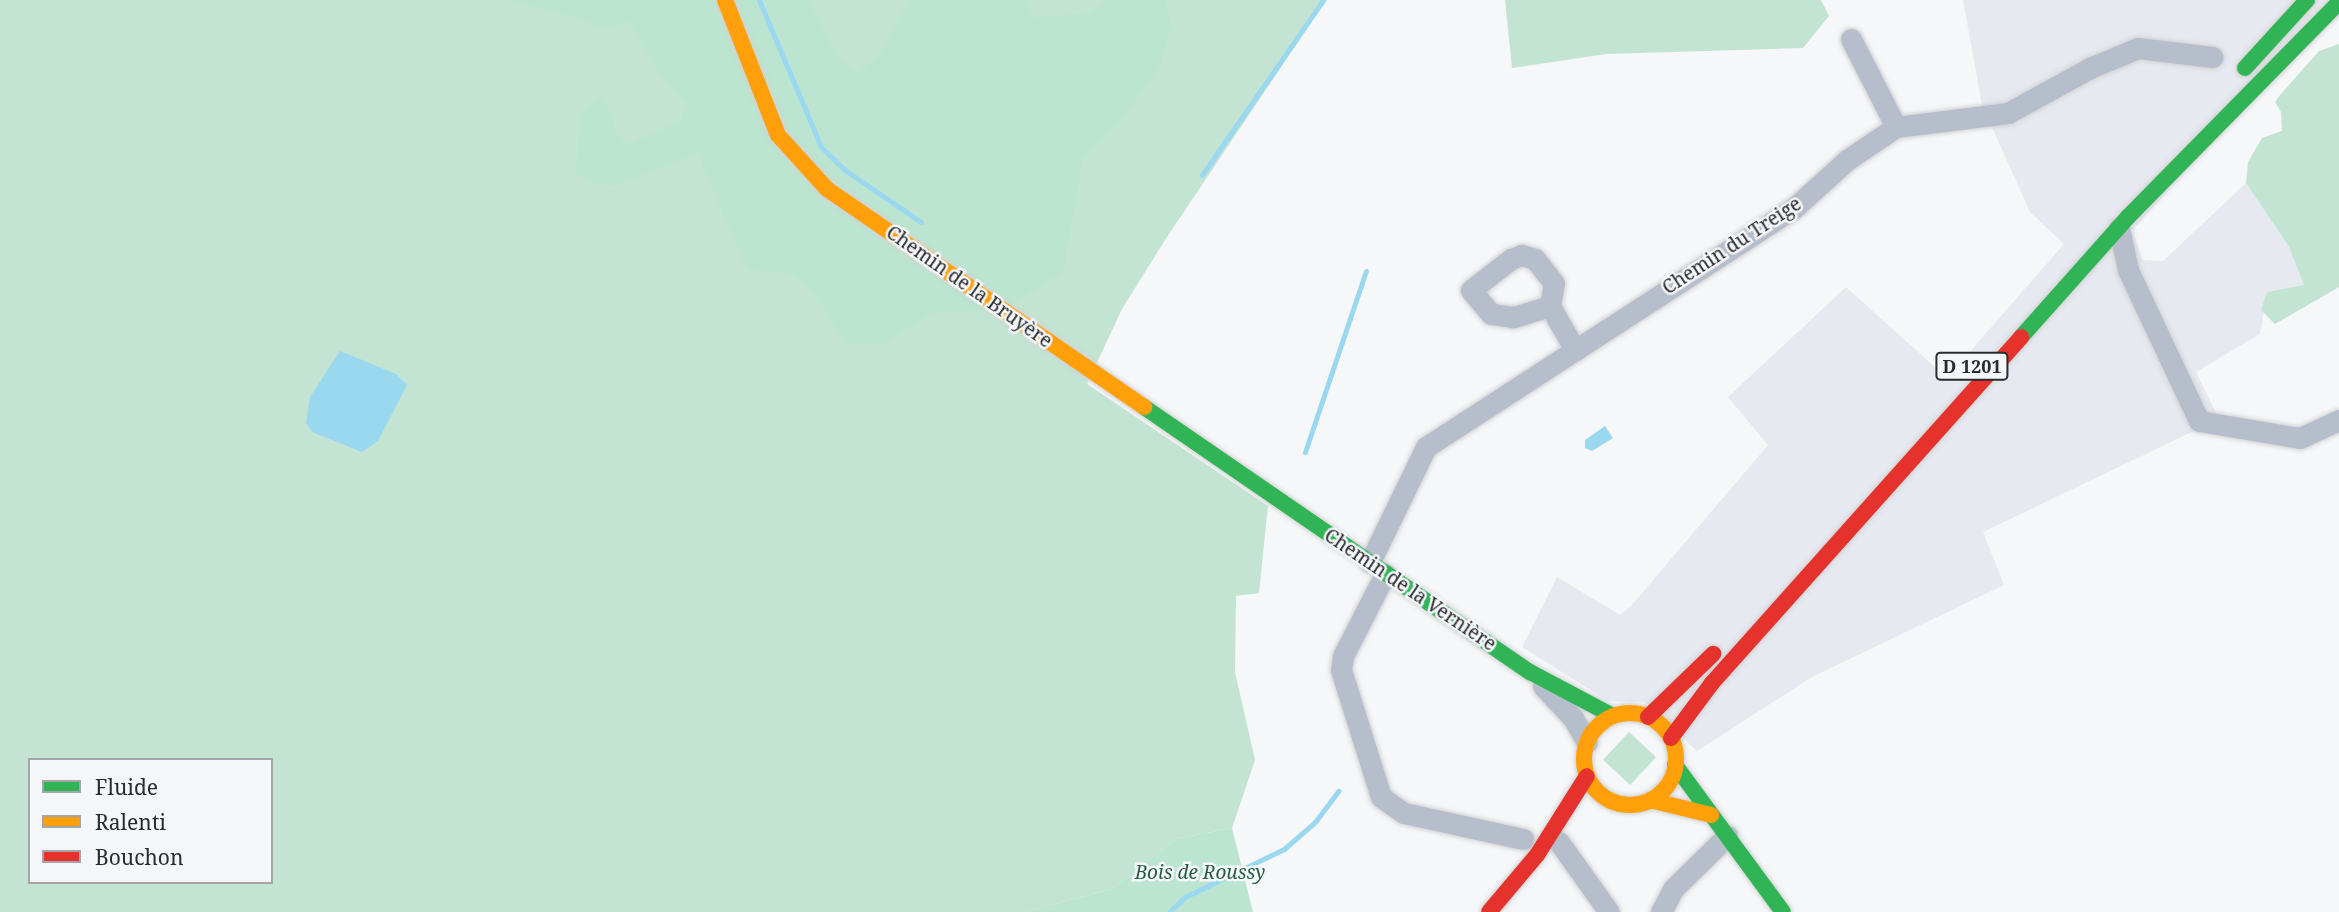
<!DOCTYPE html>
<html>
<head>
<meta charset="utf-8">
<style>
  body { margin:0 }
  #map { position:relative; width:2339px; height:912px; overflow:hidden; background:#f6f7f9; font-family:"Noto Serif",serif }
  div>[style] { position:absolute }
  .built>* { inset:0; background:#e6e9f0 }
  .green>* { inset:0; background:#c3e4d3; transform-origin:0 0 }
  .forest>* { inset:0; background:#bbe5d0 }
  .water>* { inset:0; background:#9ad8ef }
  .stream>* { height:5px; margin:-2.5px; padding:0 2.5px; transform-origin:2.5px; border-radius:2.5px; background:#9ad8ef }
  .roads { filter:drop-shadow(0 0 2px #d2d2d3) drop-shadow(0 0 2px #d2d2d3) }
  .street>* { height:21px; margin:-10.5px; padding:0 10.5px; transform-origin:10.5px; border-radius:10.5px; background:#b6becb }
  .fast>* { height:16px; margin:-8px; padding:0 8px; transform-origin:8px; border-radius:8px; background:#30b455 }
  .slow>* { height:16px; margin:-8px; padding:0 8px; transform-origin:8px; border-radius:8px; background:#ff9f0a }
  .slow>.ring { margin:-8px; padding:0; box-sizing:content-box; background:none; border:16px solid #ff9f0a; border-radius:50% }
  .jam>* { height:16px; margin:-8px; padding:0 8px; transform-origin:8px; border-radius:8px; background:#e5322d }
  span { translate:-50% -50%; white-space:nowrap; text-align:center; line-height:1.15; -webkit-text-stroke:5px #f5f6fa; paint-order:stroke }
  .shield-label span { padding:2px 5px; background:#f5f6fa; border:2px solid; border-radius:5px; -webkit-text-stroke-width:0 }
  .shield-label { font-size:18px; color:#2a2b2c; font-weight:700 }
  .street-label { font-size:19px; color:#2a2b2c }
  .park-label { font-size:19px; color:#265e43; font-style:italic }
  .legend { position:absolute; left:28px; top:758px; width:245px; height:126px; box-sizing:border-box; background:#f5f6fa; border:2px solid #a4a5a8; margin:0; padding:9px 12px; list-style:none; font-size:21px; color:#2a2b2c }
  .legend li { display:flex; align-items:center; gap:14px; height:35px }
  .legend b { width:35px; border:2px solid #a4a5a8 }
</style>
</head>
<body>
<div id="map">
  <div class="built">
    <i style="clip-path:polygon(1963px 0,2339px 0,2132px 231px,2143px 260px,2163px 261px,2246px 183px,2289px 247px,2305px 286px,2267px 292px,2260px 334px,2196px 372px,2219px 419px,1983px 532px,2004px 585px,1812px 677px,1697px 751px,1644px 702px,1608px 701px,1522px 647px,1557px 577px,1620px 615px,1631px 606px,1768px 445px,1728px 397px,1846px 287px,1947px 378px,2064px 244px,2030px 212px,1982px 105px)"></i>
  </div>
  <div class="green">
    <i style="clip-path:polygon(evenodd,0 0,1326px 0,1165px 240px,1122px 309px,1087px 384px,1268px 506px,1259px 593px,1236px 596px,1235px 672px,1255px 760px,1232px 828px,1176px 839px,1112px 889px,1026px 912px,0 912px,0 0,30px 760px,271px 760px,271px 882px,30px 882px,30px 760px)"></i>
    <i style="clip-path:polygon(1505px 0,1821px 0,1829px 16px,1803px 48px,1606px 54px,1512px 68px)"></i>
    <i style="clip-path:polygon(2339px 44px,2339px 287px,2275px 324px,2261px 310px,2267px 292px,2304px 285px,2289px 247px,2246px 183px,2248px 162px,2262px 138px,2282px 131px,2281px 112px,2275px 102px,2280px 95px,2319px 51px)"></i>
    <i style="left:1629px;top:732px;width:37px;height:38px;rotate:43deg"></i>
  </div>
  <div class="forest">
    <i style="clip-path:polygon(505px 0,809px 0,836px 54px,857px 74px,879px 55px,910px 0,1030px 0,1028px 8px,1034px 18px,1088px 13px,1109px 0,1165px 0,1172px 25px,1160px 66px,1124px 117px,1083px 159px,1063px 272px,1004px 310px,932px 313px,883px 344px,846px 344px,815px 294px,792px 274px,747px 269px,697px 153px,615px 186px,596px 184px,576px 174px,581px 112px,598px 97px,610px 110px,615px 132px,629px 145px,681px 120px,686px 104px,662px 77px,629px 21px,607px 30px,576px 17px)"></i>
    <i style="clip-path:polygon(1232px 828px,1253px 912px,1026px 912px,1112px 889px,1176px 839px)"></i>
  </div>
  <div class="water">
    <i style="clip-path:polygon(340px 351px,396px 374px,407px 385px,378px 441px,362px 452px,312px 432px,306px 423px,310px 397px)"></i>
    <i style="clip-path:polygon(1605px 426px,1613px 438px,1592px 451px,1585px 448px,1585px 440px)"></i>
  </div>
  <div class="stream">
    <i style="left:759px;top:0;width:160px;rotate:67.1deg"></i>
    <i style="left:821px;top:147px;width:33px;rotate:44deg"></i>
    <i style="left:845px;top:170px;width:92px;rotate:34.4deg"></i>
    <i style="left:1202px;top:175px;width:213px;rotate:-55.3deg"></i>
    <i style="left:1305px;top:452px;width:191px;rotate:-71.4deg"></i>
    <i style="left:1169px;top:912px;width:22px;rotate:-43deg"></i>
    <i style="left:1185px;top:897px;width:110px;rotate:-25.9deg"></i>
    <i style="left:1284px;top:849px;width:41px;rotate:-41.1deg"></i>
    <i style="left:1315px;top:822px;width:39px;rotate:-53deg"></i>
  </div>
  <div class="roads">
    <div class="street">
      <i style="left:1851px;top:39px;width:99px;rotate:62.9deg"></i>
      <i style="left:2119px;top:228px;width:43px;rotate:77.9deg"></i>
      <i style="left:2128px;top:270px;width:167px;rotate:64.8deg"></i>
      <i style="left:2199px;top:421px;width:102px;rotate:9.6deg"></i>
      <i style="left:2300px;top:438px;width:43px;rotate:-24.8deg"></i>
      <i style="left:1550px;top:306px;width:39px;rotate:163deg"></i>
      <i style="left:1513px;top:317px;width:22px;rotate:-172deg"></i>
      <i style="left:1491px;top:314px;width:31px;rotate:-130deg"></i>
      <i style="left:1471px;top:290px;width:51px;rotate:-37.8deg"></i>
      <i style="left:1511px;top:259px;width:12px;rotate:-20deg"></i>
      <i style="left:1522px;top:255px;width:14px;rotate:17deg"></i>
      <i style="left:1535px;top:259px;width:31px;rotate:52deg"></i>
      <i style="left:1554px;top:283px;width:23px;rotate:100deg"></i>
      <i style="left:1550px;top:306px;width:51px;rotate:60.4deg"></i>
      <i style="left:1370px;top:562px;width:128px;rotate:-64deg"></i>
      <i style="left:1426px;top:447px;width:437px;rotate:-33deg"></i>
      <i style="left:1793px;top:209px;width:73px;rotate:-42.2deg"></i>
      <i style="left:1847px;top:160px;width:59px;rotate:-34deg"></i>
      <i style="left:1896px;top:127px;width:113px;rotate:-7.1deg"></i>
      <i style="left:2008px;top:113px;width:94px;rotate:-28.8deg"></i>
      <i style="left:2090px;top:68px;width:52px;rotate:-22.6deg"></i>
      <i style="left:2138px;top:48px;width:75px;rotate:6.9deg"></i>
      <i style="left:1385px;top:574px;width:92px;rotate:117.1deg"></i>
      <i style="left:1343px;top:656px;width:14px;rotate:98deg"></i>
      <i style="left:1341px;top:670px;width:133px;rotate:72.5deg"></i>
      <i style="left:1381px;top:797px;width:28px;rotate:35deg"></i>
      <i style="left:1404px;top:813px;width:122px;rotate:12.3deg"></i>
      <i style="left:1543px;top:686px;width:44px;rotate:46.8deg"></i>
      <i style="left:1573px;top:718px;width:28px;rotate:60deg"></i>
      <i style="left:1559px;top:842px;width:86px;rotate:54.5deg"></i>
      <i style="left:1661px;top:912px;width:26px;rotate:-62deg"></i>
      <i style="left:1673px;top:889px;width:76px;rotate:-44.5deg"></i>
    </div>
    <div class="fast">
      <i style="left:2245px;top:68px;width:92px;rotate:-47.6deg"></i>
      <i style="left:2021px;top:337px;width:161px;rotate:-48.3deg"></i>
      <i style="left:2128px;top:217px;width:301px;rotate:-45.5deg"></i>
      <i style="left:1144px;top:407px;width:468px;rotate:34.5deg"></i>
      <i style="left:1530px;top:672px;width:94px;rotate:27.9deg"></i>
      <i style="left:1675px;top:765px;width:182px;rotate:53.7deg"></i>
    </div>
    <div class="slow">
      <i style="left:725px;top:0;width:145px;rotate:68.6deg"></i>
      <i style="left:778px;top:135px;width:73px;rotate:47.8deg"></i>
      <i style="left:827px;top:189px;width:385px;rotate:34.5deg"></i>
      <i class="ring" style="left:1584px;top:713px;width:76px;height:76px"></i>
      <i style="left:1650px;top:800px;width:63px;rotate:13.8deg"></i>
    </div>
    <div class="jam">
      <i style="left:1648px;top:717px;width:91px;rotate:-44.1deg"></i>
      <i style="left:1671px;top:738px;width:69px;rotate:-53.3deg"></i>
      <i style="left:1712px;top:683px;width:464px;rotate:-48.2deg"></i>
      <i style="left:1489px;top:912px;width:75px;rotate:-49.9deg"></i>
      <i style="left:1537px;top:855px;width:93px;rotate:-57.7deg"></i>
    </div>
  </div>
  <div class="shield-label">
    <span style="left:1972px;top:366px">D 1201</span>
  </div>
  <div class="street-label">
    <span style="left:1732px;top:246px;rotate:-33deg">Chemin du Treige</span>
    <span style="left:969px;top:287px;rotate:35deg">Chemin de la Bruyère</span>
    <span style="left:1410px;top:590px;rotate:34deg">Chemin de la Vernière</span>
  </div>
  <div class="park-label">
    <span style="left:1200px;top:873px">Bois de Roussy</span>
  </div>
  <ul class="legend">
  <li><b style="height:9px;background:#30b455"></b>Fluide</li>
  <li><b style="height:9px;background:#ff9f0a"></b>Ralenti</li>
  <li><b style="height:9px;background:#e5322d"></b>Bouchon</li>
  </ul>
</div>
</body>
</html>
